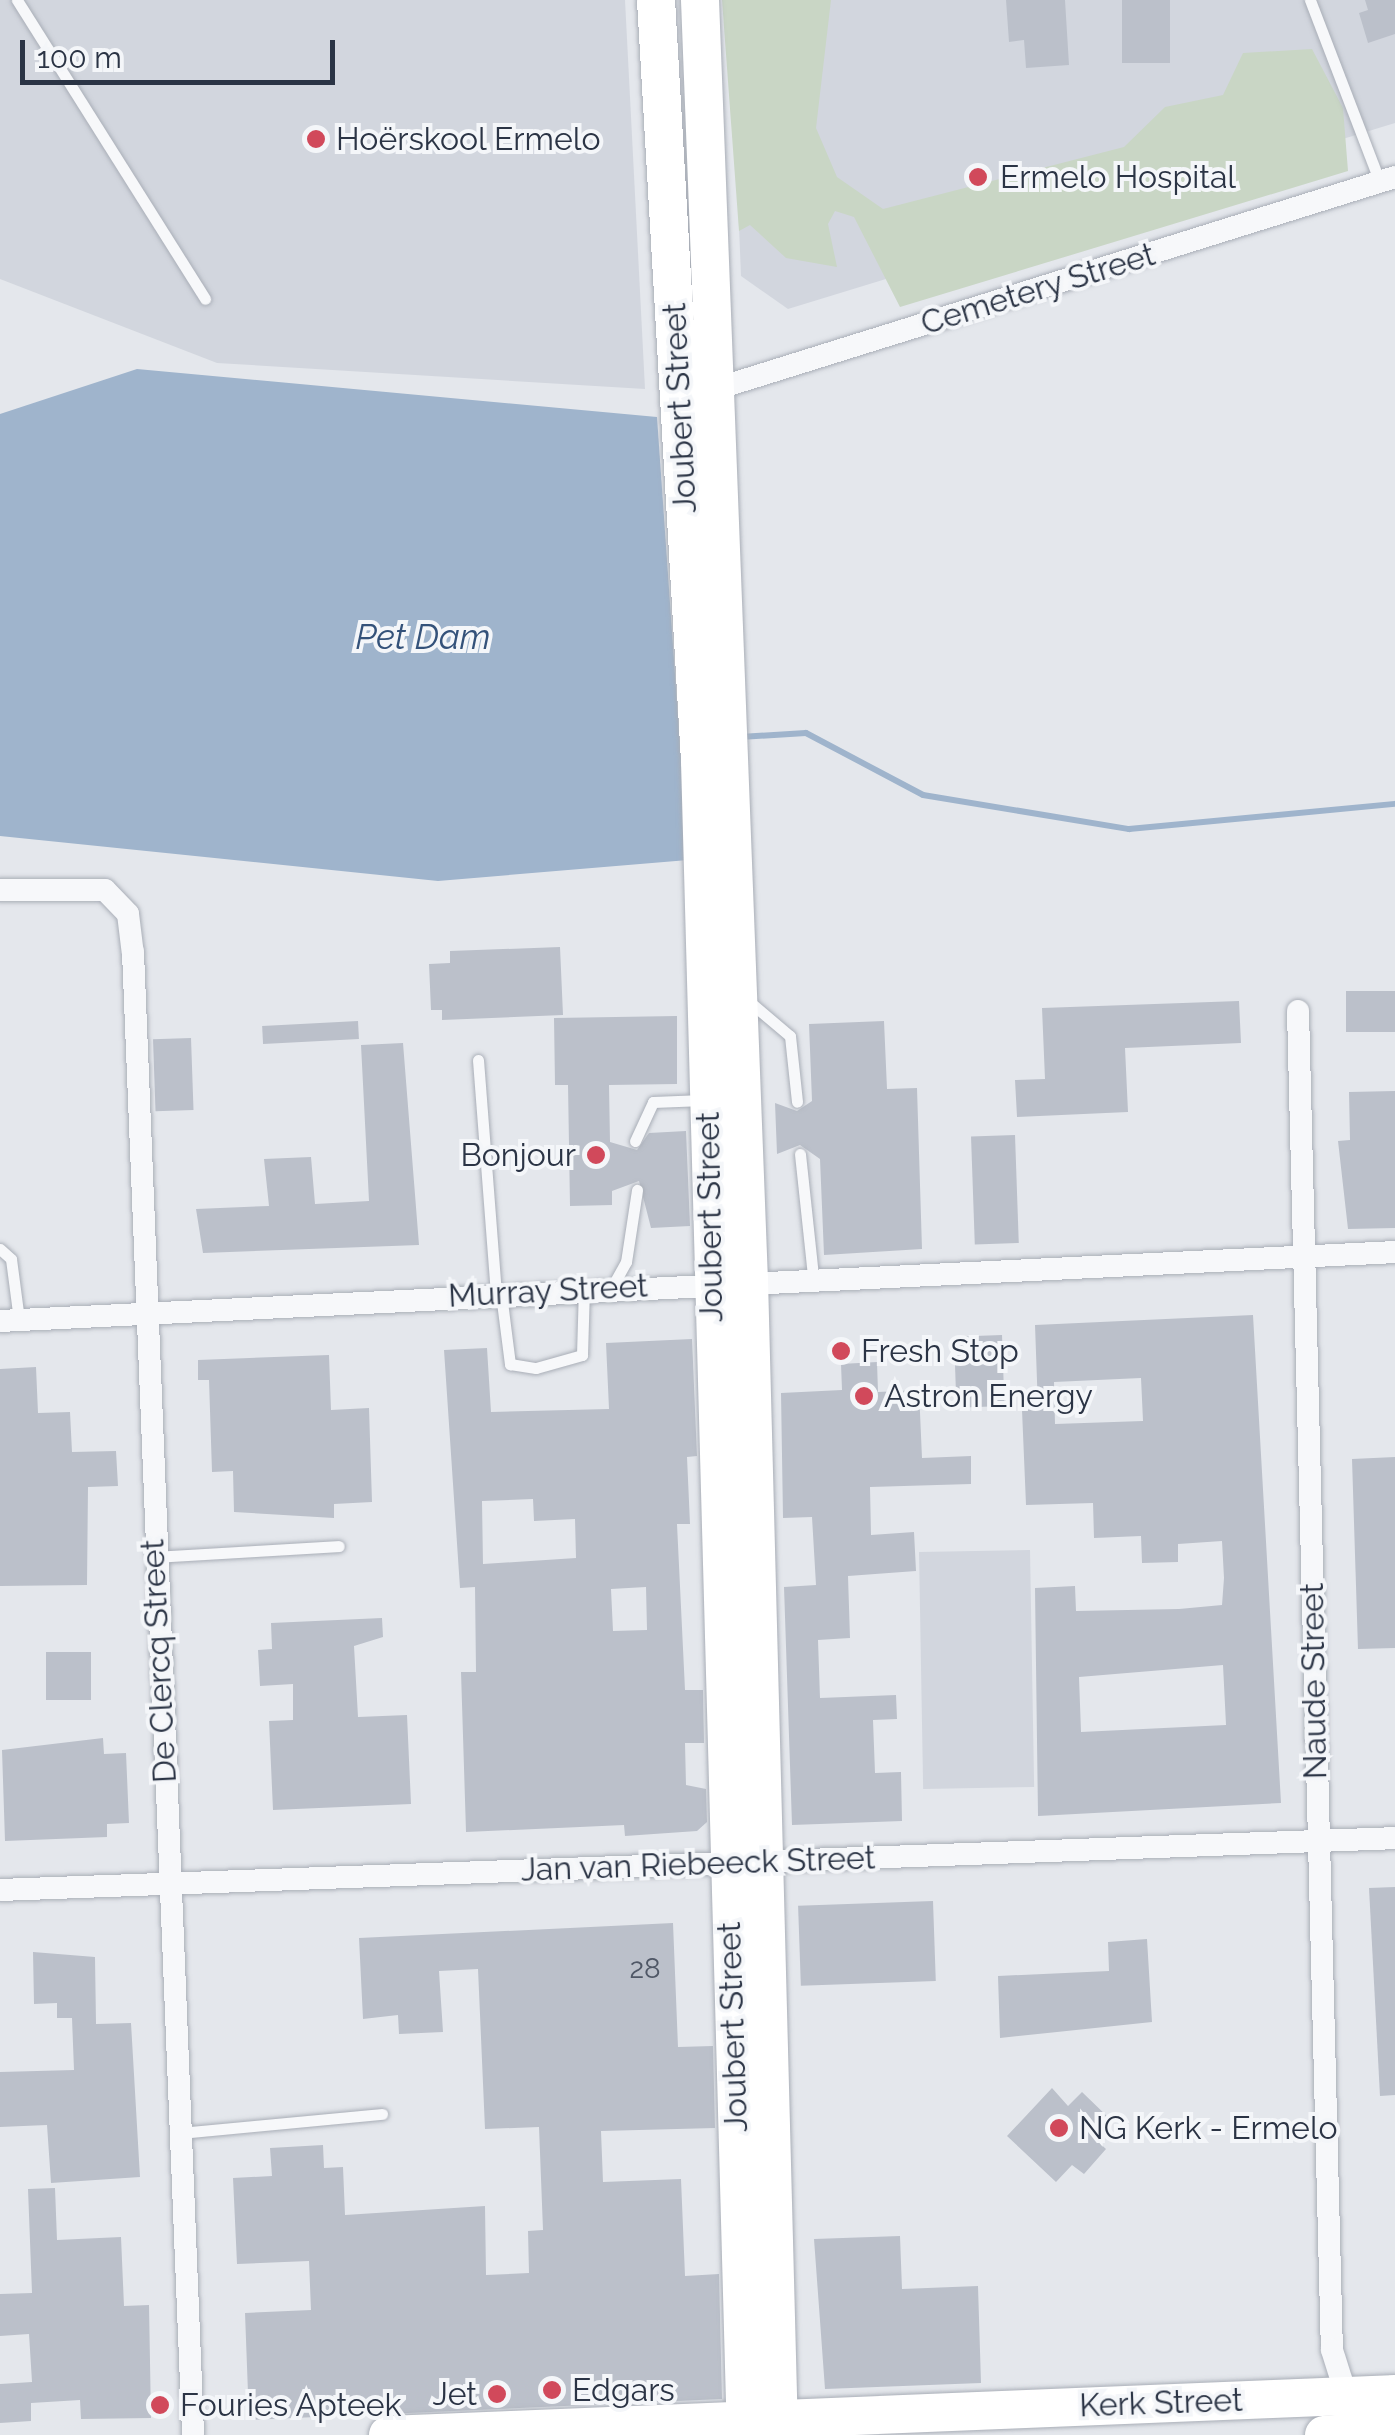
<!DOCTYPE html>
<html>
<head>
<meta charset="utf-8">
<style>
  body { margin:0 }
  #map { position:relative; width:1395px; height:2435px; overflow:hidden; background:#e4e7ec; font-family:Raleway,sans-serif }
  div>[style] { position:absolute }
  .built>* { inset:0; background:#d2d6de; transform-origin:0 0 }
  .green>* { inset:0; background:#c9d6c5 }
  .water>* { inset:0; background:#9fb4cc }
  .stream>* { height:6px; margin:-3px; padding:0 3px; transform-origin:3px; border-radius:3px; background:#9fb4cc }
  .building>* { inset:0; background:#bbc0ca; transform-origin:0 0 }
  .roads { filter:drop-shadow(0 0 2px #a9aeb7) drop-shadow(0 0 2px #a9aeb7) }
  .service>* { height:11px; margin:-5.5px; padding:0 5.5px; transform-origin:5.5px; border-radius:5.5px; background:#f7f8fa }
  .minor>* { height:22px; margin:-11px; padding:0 11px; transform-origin:11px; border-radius:11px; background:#f7f8fa }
  .trunk>* { height:38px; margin:-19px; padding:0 19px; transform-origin:19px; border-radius:19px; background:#fff }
  .dots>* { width:28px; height:28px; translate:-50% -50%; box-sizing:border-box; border:5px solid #f4f6f9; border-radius:50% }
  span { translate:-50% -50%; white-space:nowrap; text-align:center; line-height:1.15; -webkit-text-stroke:8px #f4f6f9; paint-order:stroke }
  .number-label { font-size:28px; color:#4f5766 }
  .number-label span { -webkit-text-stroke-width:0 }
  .poi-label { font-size:32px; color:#2b3445 }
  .left { translate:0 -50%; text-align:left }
  .right { translate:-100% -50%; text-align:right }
  .street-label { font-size:32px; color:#2b3445 }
  .water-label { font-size:35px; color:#34527a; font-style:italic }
  .scale { position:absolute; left:20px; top:40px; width:315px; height:45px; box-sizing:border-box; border:5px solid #2b3445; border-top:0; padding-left:12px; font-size:30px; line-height:35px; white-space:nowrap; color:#2b3445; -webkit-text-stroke:8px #f4f6f9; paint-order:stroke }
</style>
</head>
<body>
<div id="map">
  <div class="built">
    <i style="clip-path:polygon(0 0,625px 0,645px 389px,217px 363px,0 279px)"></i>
    <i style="clip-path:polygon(730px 0,1395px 0,1395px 123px,788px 309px,741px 276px)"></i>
    <i style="left:1030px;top:1550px;width:237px;height:111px;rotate:89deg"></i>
  </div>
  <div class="green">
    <i style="clip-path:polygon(722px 0,831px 0,816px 128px,837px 177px,883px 209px,1124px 147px,1165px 107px,1223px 95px,1243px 53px,1312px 49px,1343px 108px,1348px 171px,900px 307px,854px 217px,835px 211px,828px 224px,837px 267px,786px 258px,750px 225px,739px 231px)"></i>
  </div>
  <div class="water">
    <i style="clip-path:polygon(137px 369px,657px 417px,688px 860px,438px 881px,0 836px,0 414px)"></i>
  </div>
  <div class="stream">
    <i style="left:740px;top:737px;width:66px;rotate:-3.5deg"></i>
    <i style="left:806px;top:733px;width:132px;rotate:27.9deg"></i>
    <i style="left:923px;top:795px;width:209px;rotate:9.4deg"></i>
    <i style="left:1129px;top:829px;width:267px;rotate:-5.4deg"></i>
  </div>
  <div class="building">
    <i style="clip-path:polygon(1006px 0,1065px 0,1069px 65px,1026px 68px,1024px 40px,1009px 42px)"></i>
    <i style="left:1122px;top:0;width:48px;height:63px"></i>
    <i style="clip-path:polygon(1365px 0,1395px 0,1395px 34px,1368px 43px,1359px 13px,1368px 10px)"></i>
    <i style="clip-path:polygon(560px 947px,563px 1015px,442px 1020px,442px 1010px,431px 1010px,429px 964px,450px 963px,450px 951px)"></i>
    <i style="left:1395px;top:991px;width:41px;height:49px;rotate:90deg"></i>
    <i style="clip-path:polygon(1239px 1001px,1241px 1043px,1125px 1048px,1128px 1112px,1017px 1117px,1015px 1080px,1045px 1079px,1042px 1008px)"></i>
    <i style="clip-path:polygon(677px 1016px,677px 1084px,609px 1085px,610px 1142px,637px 1150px,649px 1133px,686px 1131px,690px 1226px,651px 1228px,639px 1181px,612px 1191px,612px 1205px,570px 1206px,568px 1085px,555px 1085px,554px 1018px)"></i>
    <i style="left:358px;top:1021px;width:18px;height:96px;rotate:87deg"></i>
    <i style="clip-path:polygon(884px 1021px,887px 1089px,917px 1088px,922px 1249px,824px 1255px,820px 1159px,800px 1145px,777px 1154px,775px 1103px,797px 1111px,812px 1101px,809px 1024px)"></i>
    <i style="left:191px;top:1038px;width:72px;height:38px;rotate:88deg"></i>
    <i style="clip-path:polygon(403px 1043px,419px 1245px,203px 1253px,196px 1209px,269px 1206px,264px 1159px,311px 1157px,315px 1204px,369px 1201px,361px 1045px)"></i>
    <i style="clip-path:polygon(1395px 1091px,1395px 1228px,1348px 1229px,1338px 1141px,1350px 1140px,1349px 1092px)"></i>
    <i style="left:1015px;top:1135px;width:108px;height:44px;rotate:88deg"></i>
    <i style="clip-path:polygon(evenodd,1253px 1315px,1281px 1803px,1038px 1816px,1035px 1588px,1075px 1586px,1076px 1611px,1179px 1609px,1222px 1605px,1224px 1578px,1222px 1541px,1178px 1544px,1178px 1562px,1142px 1563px,1141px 1536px,1094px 1538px,1093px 1503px,1026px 1505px,1022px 1410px,1038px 1409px,1035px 1325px,1253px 1315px,1141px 1378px,1143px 1421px,1055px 1424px,1054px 1382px,1141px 1378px,1253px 1315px,1223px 1665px,1226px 1725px,1081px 1732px,1079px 1677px,1223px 1665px)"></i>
    <i style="left:1002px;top:1335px;width:71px;height:48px;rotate:88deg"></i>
    <i style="clip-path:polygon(evenodd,692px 1339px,697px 1456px,687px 1457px,690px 1524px,677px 1524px,685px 1690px,703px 1690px,704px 1743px,685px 1743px,686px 1785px,706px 1789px,707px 1822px,697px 1831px,625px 1836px,624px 1825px,466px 1832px,461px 1672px,476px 1672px,475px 1587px,460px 1588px,444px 1350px,487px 1348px,491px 1412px,609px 1409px,606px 1343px,692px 1339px,533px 1499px,534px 1521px,575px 1519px,576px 1558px,483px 1564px,482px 1501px,533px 1499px,692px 1339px,646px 1587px,647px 1630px,613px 1631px,611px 1589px,646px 1587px)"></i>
    <i style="clip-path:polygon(329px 1355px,331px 1410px,369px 1408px,372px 1502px,334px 1504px,334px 1518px,234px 1512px,233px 1471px,212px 1472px,209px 1380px,198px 1380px,198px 1360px)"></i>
    <i style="clip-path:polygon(877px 1362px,878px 1392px,919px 1390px,922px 1458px,971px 1456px,971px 1484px,870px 1487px,871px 1535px,914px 1532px,916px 1571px,848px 1576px,850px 1638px,818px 1640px,820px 1698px,896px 1695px,897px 1719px,873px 1720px,875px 1773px,901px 1772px,902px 1821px,792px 1825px,784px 1587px,816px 1585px,812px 1517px,783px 1518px,781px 1393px,842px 1390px,841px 1364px)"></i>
    <i style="clip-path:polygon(36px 1367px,38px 1413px,70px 1412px,72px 1452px,116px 1451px,118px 1486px,88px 1487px,87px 1585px,0 1586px,0 1369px)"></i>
    <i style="clip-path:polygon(1395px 1457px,1395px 1648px,1358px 1649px,1352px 1459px)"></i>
    <i style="clip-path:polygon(382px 1618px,383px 1637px,354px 1646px,358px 1717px,407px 1715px,411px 1804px,273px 1810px,269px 1721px,293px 1720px,293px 1684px,260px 1686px,258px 1650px,272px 1649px,271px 1623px)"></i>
    <i style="left:46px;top:1652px;width:45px;height:48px"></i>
    <i style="clip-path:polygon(103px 1738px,104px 1754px,126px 1753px,129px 1823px,107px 1824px,107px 1837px,5px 1841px,2px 1750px)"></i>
    <i style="clip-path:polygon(1395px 1887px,1395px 2095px,1380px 2096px,1369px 1888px)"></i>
    <i style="left:933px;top:1901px;width:80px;height:135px;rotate:88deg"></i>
    <i style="clip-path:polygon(673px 1923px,678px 2047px,713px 2046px,715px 2128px,601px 2131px,603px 2182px,681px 2179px,685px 2276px,719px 2274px,722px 2399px,249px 2420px,245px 2313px,311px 2310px,309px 2261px,237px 2264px,233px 2178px,272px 2176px,270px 2148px,323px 2145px,324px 2168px,343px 2167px,345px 2215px,485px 2206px,486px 2275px,529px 2273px,528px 2231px,543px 2230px,539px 2127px,485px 2129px,478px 1969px,439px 1971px,443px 2032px,399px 2034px,398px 2015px,363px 2019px,359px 1938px)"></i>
    <i style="clip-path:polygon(1147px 1939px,1152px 2022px,1000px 2038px,998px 1976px,1109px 1971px,1108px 1942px)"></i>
    <i style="clip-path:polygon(33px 1952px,95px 1957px,96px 2024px,131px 2023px,140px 2177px,51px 2183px,47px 2125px,0 2127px,0 2072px,74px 2070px,72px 2018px,57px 2018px,57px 2003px,34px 2004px)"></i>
    <i style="clip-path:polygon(1052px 2088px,1068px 2106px,1082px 2092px,1111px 2120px,1095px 2139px,1106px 2149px,1084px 2174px,1072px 2165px,1056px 2182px,1007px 2136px)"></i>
    <i style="clip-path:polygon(55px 2188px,57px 2240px,121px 2237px,124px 2306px,149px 2305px,151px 2418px,81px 2419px,80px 2400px,31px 2403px,31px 2421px,0 2423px,0 2384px,32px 2382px,29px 2334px,0 2336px,0 2294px,32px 2293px,28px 2189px)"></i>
    <i style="clip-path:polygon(900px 2236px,902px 2289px,978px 2286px,981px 2383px,825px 2389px,814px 2239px)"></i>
  </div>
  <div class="roads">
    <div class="service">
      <i style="left:17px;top:0;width:353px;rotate:57.8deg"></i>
      <i style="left:1310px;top:0;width:195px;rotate:69deg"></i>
      <i style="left:745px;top:998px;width:59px;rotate:40.2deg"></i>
      <i style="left:790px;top:1036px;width:66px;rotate:83.9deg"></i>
      <i style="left:478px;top:1060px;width:235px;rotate:85.6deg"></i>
      <i style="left:635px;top:1141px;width:43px;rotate:-65.2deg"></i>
      <i style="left:653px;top:1102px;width:50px;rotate:-2.3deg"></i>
      <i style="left:800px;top:1154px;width:122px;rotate:83.9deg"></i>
      <i style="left:0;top:1249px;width:15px;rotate:42deg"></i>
      <i style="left:11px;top:1259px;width:62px;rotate:82.5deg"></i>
      <i style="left:612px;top:1287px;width:29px;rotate:-61deg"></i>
      <i style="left:626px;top:1262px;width:73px;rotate:-81.3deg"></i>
      <i style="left:501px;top:1294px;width:71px;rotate:82.7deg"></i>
      <i style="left:510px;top:1364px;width:26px;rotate:9deg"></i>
      <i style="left:536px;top:1368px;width:48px;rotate:-15.8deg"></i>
      <i style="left:582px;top:1355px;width:66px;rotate:-88.3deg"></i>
      <i style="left:155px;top:1557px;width:184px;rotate:-3.4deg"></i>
      <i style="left:180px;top:2133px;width:203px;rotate:-5.4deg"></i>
    </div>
    <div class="minor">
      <i style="left:706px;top:392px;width:722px;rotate:-17.33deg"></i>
      <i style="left:0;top:890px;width:105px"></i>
      <i style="left:105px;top:890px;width:33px;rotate:46deg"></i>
      <i style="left:128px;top:914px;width:38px;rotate:83deg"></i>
      <i style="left:133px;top:952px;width:1484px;rotate:87.68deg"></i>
      <i style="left:1298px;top:1011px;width:1339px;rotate:88.55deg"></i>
      <i style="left:1332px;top:2350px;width:57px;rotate:72.5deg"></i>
      <i style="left:0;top:1321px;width:1397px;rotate:-2.83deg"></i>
      <i style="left:0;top:1890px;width:1396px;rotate:-2.13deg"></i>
    </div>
    <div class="trunk">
      <i style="left:656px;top:0;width:762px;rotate:86.69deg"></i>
      <i style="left:700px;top:761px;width:1675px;rotate:88.43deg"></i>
      <i style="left:700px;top:0;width:1281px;rotate:87.81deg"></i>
      <i style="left:749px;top:1280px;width:1155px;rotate:88.51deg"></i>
      <i style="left:388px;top:2435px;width:1008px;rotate:-2.33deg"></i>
      <i style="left:1324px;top:2435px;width:71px;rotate:-4.8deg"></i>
    </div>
  </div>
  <div class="dots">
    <i style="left:316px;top:139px;background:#d1495b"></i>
    <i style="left:978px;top:177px;background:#d1495b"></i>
    <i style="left:596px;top:1155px;background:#d1495b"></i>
    <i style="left:841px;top:1351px;background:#d1495b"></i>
    <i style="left:864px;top:1396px;background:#d1495b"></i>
    <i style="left:1059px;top:2128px;background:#d1495b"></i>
    <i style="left:552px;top:2390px;background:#d1495b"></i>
    <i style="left:497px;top:2394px;background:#d1495b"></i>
    <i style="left:160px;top:2405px;background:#d1495b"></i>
  </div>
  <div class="number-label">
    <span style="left:645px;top:1969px">28</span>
  </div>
  <div class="poi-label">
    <span class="left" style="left:336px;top:139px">Hoërskool Ermelo</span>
    <span class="left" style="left:1000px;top:177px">Ermelo Hospital</span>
    <span class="right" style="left:576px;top:1155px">Bonjour</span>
    <span class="left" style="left:861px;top:1351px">Fresh Stop</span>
    <span class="left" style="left:884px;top:1396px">Astron Energy</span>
    <span class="left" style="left:1079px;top:2128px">NG Kerk - Ermelo</span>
    <span class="left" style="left:572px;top:2390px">Edgars</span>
    <span class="right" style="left:477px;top:2394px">Jet</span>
    <span class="left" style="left:180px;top:2405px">Fouries Apteek</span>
  </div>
  <div class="street-label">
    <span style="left:1038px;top:289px;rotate:-17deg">Cemetery Street</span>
    <span style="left:680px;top:408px;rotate:-93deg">Joubert Street</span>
    <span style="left:710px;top:1217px;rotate:-91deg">Joubert Street</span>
    <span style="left:548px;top:1291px;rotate:-3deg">Murray Street</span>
    <span style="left:159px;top:1661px;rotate:-93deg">De Clercq Street</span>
    <span style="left:1314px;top:1681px;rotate:-91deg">Naude Street</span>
    <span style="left:698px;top:1864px;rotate:-2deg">Jan van Riebeeck Street</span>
    <span style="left:733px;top:2027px;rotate:-92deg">Joubert Street</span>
    <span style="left:1161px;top:2403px;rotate:-2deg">Kerk Street</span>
  </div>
  <div class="water-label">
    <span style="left:423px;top:637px">Pet Dam</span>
  </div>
  <div class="scale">100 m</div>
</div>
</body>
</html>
